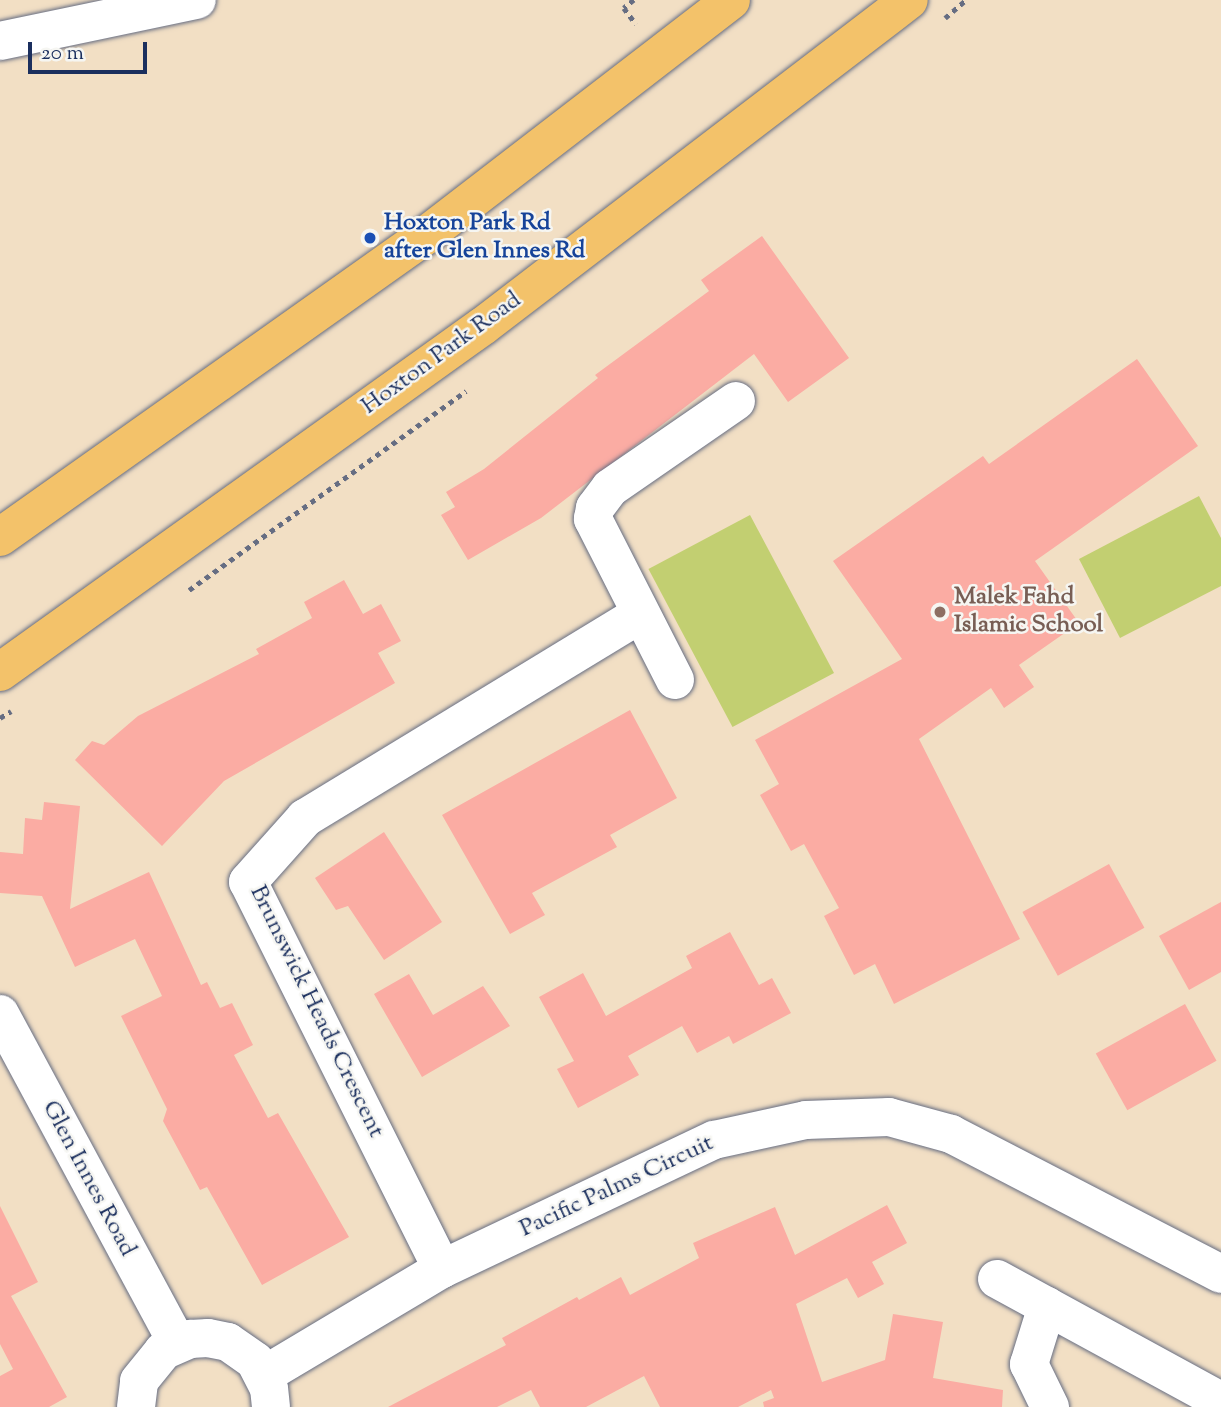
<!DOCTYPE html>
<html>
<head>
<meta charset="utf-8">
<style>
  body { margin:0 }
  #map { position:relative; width:1221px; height:1407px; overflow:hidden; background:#f2dfc4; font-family:"Sorts Mill Goudy",serif }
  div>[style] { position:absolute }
  .green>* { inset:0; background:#c2cf71; transform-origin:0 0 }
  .building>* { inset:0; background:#fbaca3; transform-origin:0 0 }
  .path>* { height:4.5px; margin-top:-2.25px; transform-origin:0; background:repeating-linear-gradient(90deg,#666d82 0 5px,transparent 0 10px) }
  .roads { filter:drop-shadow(0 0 2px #666d82) drop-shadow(0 0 2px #666d82) }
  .minor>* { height:38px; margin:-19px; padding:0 19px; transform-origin:19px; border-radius:19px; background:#fff }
  .major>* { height:38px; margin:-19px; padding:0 19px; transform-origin:19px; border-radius:19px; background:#f3c26a }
  .dots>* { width:19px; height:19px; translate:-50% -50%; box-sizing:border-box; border:4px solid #f6f6f2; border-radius:50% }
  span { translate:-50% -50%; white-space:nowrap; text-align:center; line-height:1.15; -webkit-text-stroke:5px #f6f6f2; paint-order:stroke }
  .transit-label { font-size:24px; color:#164399; font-weight:700 }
  .left { translate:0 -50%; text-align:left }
  .street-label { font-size:24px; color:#1b2f5e }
  .education-label { font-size:24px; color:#785e54; font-weight:700 }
  .scale { position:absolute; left:28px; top:42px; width:119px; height:32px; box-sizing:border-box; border:4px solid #1b2f5e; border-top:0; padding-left:9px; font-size:21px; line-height:24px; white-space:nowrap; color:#1b2f5e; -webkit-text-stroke:5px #f6f6f2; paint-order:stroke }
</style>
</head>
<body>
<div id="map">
  <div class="green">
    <i style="clip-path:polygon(1199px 496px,1221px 538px,1221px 586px,1120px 638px,1079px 559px)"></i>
    <i style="left:750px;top:515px;width:179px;height:115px;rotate:62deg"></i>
  </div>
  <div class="building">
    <i style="clip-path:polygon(762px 236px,849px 358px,788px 402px,754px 354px,541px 518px,468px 560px,441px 515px,455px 507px,446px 492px,484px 469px,598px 378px,595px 375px,709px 291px,701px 280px)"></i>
    <i style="clip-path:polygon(1137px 359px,1198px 446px,1035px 561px,1079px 623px,1019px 665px,1034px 687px,1004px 708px,991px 688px,919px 739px,1020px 939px,894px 1004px,875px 964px,854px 975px,824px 916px,839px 908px,804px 844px,791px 851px,760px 795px,779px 784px,755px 740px,902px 659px,833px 561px,983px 456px,989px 464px)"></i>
    <i style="clip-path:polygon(344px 580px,363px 614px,381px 604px,401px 641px,378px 653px,395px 683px,224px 781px,162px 846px,75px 760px,92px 741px,104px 745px,138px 716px,259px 654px,256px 649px,312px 618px,304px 602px)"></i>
    <i style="clip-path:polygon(630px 710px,677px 798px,610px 835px,617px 847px,532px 893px,545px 915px,510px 934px,442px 815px)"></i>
    <i style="clip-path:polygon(44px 802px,80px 806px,70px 909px,149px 872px,201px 985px,207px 982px,220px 1008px,232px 1003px,253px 1045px,234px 1055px,268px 1118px,278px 1113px,349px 1237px,262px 1285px,207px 1187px,200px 1190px,163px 1121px,167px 1109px,121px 1016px,162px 996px,135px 939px,75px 967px,42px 896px,0 893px,0 852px,23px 854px,25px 818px,42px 820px)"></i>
    <i style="clip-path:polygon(384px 832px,442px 922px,384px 960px,348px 906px,336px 910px,315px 878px)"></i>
    <i style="left:1109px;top:864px;width:73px;height:99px;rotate:61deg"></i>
    <i style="clip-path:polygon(1221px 902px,1221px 972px,1189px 990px,1159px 936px)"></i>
    <i style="clip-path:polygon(730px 932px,759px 985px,772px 978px,791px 1013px,733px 1044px,729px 1036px,697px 1053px,682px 1026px,628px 1056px,639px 1075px,578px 1108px,557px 1069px,574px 1061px,539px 997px,583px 973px,606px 1016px,692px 968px,686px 956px)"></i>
    <i style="clip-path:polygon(409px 974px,433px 1015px,483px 986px,510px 1026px,422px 1077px,374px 994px)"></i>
    <i style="left:1185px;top:1004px;width:65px;height:102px;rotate:61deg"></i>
    <i style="clip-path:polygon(887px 1205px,907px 1243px,872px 1262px,884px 1284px,858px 1298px,847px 1278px,796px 1304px,822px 1382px,885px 1360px,893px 1314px,943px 1322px,933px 1378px,1003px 1390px,1002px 1407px,764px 1407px,763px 1402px,774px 1398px,771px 1390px,738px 1407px,660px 1407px,644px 1376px,586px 1407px,540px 1407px,531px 1390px,497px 1407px,388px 1407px,506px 1345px,502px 1338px,577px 1297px,579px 1300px,621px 1277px,630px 1295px,699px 1258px,693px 1243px,775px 1207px,795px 1255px)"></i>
    <i style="clip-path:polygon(0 1206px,38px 1282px,11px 1296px,67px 1397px,49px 1407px,0 1407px,0 1376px,13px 1369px,0 1344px)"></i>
  </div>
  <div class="path">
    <i style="left:634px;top:0;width:13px;rotate:141deg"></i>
    <i style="left:624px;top:8px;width:20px;rotate:53deg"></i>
    <i style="left:945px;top:18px;width:28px;rotate:-41deg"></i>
    <i style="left:189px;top:590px;width:341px;rotate:-35.7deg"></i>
    <i style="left:0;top:718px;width:13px;rotate:-32deg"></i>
  </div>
  <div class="roads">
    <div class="minor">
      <i style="left:0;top:41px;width:201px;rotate:-11.8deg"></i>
      <i style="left:675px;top:680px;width:181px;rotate:-117deg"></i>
      <i style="left:593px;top:519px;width:11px;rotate:-80deg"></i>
      <i style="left:595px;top:508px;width:25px;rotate:-53deg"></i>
      <i style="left:610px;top:488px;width:153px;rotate:-34.6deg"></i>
      <i style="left:0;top:1014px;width:374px;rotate:61.7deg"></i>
      <i style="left:442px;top:1269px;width:433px;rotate:-116.6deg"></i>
      <i style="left:248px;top:882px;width:86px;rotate:-48.3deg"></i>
      <i style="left:305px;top:818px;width:392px;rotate:-31.3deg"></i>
      <i style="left:997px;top:1279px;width:255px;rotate:28.6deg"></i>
      <i style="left:1047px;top:1306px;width:61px;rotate:107.2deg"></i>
      <i style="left:1029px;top:1364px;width:48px;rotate:64deg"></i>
      <i style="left:264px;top:1375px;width:207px;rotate:-30.8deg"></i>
      <i style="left:442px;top:1269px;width:301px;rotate:-25.4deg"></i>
      <i style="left:714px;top:1140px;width:94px;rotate:-12.3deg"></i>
      <i style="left:806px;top:1120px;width:83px;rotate:-2.1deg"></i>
      <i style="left:889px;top:1117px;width:64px;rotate:15.3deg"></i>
      <i style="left:951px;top:1134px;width:304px;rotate:27.4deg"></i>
      <i style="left:136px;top:1407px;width:26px;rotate:-83deg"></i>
      <i style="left:139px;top:1381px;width:38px;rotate:-51deg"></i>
      <i style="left:163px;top:1351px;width:30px;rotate:-24deg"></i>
      <i style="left:190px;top:1339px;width:18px;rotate:-3deg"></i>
      <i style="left:208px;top:1338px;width:20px;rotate:11deg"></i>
      <i style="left:228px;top:1342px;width:33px;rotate:35deg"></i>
      <i style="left:255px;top:1361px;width:30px;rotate:63deg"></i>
      <i style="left:269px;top:1388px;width:19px;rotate:84deg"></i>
    </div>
    <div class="major">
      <i style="left:0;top:537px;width:521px;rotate:-35.31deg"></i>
      <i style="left:425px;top:236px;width:386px;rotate:-37.6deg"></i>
      <i style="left:0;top:672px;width:594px;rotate:-35.62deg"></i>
      <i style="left:483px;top:326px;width:536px;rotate:-37.43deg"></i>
    </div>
  </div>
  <div class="dots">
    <i style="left:370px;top:238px;background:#1a4fb4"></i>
    <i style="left:940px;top:612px;background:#8d6e63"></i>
  </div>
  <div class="transit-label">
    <span class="left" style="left:384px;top:238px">Hoxton Park Rd<br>after Glen Innes Rd</span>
  </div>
  <div class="street-label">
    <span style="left:442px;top:354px;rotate:-36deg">Hoxton Park Road</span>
    <span style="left:316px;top:1012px;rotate:64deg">Brunswick Heads Crescent</span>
    <span style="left:88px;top:1179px;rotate:62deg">Glen Innes Road</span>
    <span style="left:617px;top:1187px;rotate:-25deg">Pacific Palms Circuit</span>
  </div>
  <div class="education-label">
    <span class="left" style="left:954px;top:612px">Malek Fahd<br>Islamic School</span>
  </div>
  <div class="scale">20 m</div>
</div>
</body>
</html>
